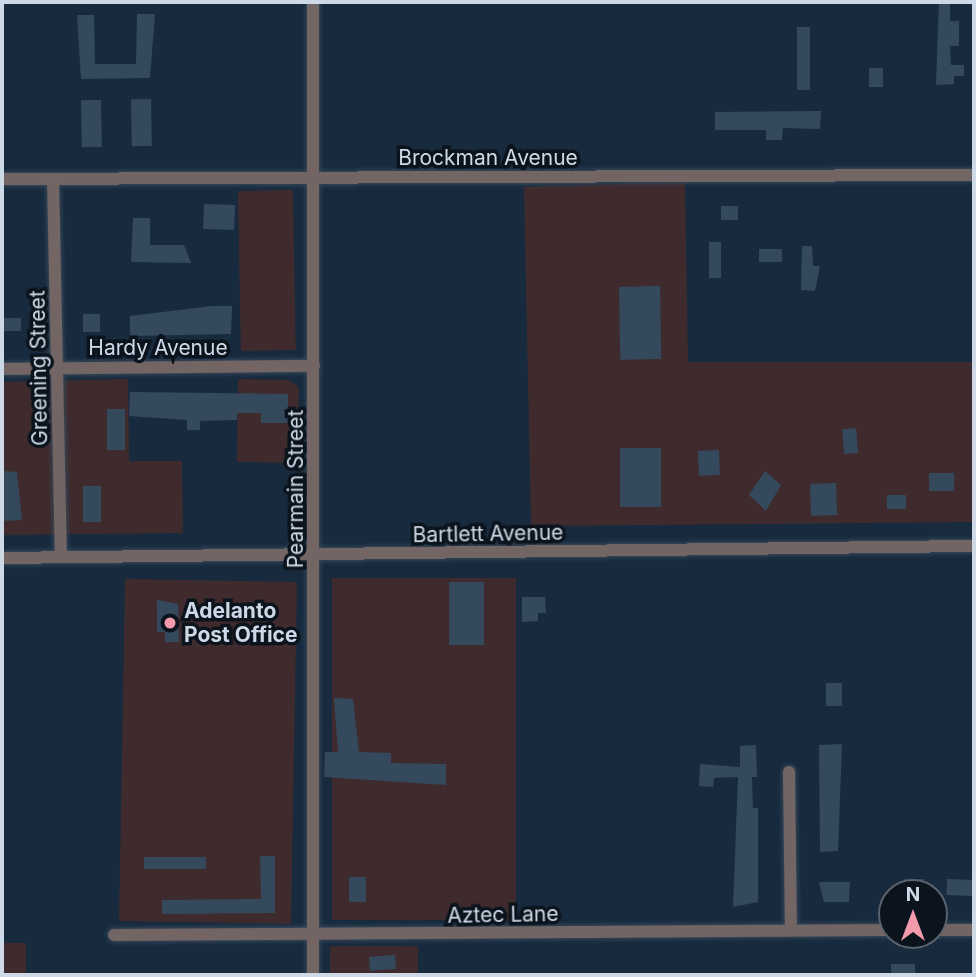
<!DOCTYPE html>
<html>
<head>
<meta charset="utf-8">
<style>
  body { margin:0 }
  #map { position:relative; width:976px; height:977px; overflow:hidden; background:#182b3e; font-family:Inter,sans-serif }
  div>[style] { position:absolute }
  .commercial>* { inset:0; background:#3f2b2d; transform-origin:0 0 }
  .building>* { inset:0; background:#35495c; transform-origin:0 0 }
  .roads { filter:drop-shadow(0 0 2px #354759) drop-shadow(0 0 2px #354759) }
  .minor>* { height:12px; margin:-6px; padding:0 6px; transform-origin:6px; border-radius:6px; background:#746565 }
  .dots>* { width:19px; height:19px; translate:-50% -50%; box-sizing:border-box; border:4px solid #0b131c; border-radius:50% }
  span { translate:-50% -50%; white-space:nowrap; text-align:center; line-height:1.15; -webkit-text-stroke:7px #0b131c; paint-order:stroke }
  .street-label { font-size:21px; color:#cdd9e6 }
  .poi-label { font-size:21px; color:#cdd9e6; font-weight:700 }
  .left { translate:0 -50%; text-align:left }
  .frame { position:absolute; inset:0; border:4px solid #cdd9e6; pointer-events:none }
  .north { position:absolute; left:878px; top:879px; width:70px; height:70px; box-sizing:border-box; background:#0b131c; border:2px solid #59626d; border-radius:50%; rotate:0deg; font-size:19px; font-weight:700; line-height:28px; text-align:center; color:#cdd9e6 }
  .north::after { content:''; display:block; margin:auto; width:24px; height:32px; background:#f29aac; clip-path:polygon(50% 0,100% 100%,50% 72%,0 100%) }
</style>
</head>
<body>
<div id="map">
  <div class="commercial">
    <i style="clip-path:polygon(685px 182px,688px 362px,974px 362px,974px 522px,531px 526px,524px 187px)"></i>
    <i style="left:293px;top:190px;width:160px;height:55px;rotate:89deg"></i>
    <i style="clip-path:polygon(128px 379px,129px 461px,182px 461px,183px 533px,2px 535px,2px 382px)"></i>
    <i style="clip-path:polygon(238px 379px,289px 380px,299px 388px,298px 463px,237px 462px)"></i>
    <i style="left:332px;top:578px;width:184px;height:342px"></i>
    <i style="left:297px;top:582px;width:342px;height:172px;rotate:91deg"></i>
    <i style="left:2px;top:943px;width:24px;height:32px"></i>
    <i style="left:418px;top:946px;width:29px;height:88px;rotate:90deg"></i>
  </div>
  <div class="building">
    <i style="clip-path:polygon(939px 2px,950px 2px,950px 21px,959px 21px,959px 46px,950px 46px,951px 65px,964px 65px,964px 76px,954px 76px,954px 84px,936px 85px)"></i>
    <i style="clip-path:polygon(137px 14px,155px 14px,150px 78px,81px 79px,77px 15px,94px 15px,95px 64px,136px 64px)"></i>
    <i style="left:797px;top:27px;width:13px;height:63px"></i>
    <i style="left:869px;top:68px;width:14px;height:19px"></i>
    <i style="left:151px;top:99px;width:47px;height:20px;rotate:89deg"></i>
    <i style="left:101px;top:100px;width:47px;height:20px;rotate:89deg"></i>
    <i style="clip-path:polygon(821px 111px,820px 129px,783px 128px,782px 140px,766px 140px,766px 130px,715px 130px,715px 112px)"></i>
    <i style="left:204px;top:204px;width:31px;height:25px;rotate:2deg"></i>
    <i style="left:738px;top:206px;width:14px;height:17px;rotate:90deg"></i>
    <i style="clip-path:polygon(133px 218px,150px 218px,150px 245px,184px 245px,191px 263px,131px 262px)"></i>
    <i style="left:709px;top:242px;width:12px;height:36px"></i>
    <i style="clip-path:polygon(802px 246px,812px 246px,813px 266px,820px 266px,815px 291px,801px 290px)"></i>
    <i style="left:782px;top:249px;width:13px;height:23px;rotate:90deg"></i>
    <i style="left:660px;top:286px;width:73px;height:41px;rotate:89deg"></i>
    <i style="clip-path:polygon(212px 306px,232px 306px,231px 334px,130px 336px,130px 316px)"></i>
    <i style="left:83px;top:314px;width:17px;height:18px"></i>
    <i style="left:2px;top:318px;width:19px;height:13px"></i>
    <i style="clip-path:polygon(130px 392px,288px 394px,288px 423px,261px 423px,261px 413px,237px 413px,237px 420px,200px 421px,200px 430px,187px 430px,187px 420px,129px 416px)"></i>
    <i style="left:107px;top:409px;width:18px;height:41px"></i>
    <i style="left:856px;top:428px;width:25px;height:14px;rotate:85deg"></i>
    <i style="left:620px;top:448px;width:41px;height:59px"></i>
    <i style="left:719px;top:450px;width:25px;height:21px;rotate:88deg"></i>
    <i style="clip-path:polygon(4px 471px,17px 472px,22px 520px,2px 521px)"></i>
    <i style="clip-path:polygon(765px 471px,781px 485px,766px 511px,749px 495px)"></i>
    <i style="left:929px;top:473px;width:25px;height:18px"></i>
    <i style="left:836px;top:483px;width:32px;height:26px;rotate:88deg"></i>
    <i style="left:83px;top:486px;width:18px;height:36px"></i>
    <i style="left:887px;top:495px;width:19px;height:14px"></i>
    <i style="left:449px;top:582px;width:35px;height:63px"></i>
    <i style="clip-path:polygon(522px 597px,545px 597px,546px 613px,538px 613px,538px 621px,522px 622px)"></i>
    <i style="clip-path:polygon(157px 600px,178px 604px,179px 642px,165px 642px,165px 632px,157px 632px)"></i>
    <i style="left:826px;top:683px;width:16px;height:23px"></i>
    <i style="clip-path:polygon(334px 698px,353px 699px,359px 752px,391px 753px,391px 763px,446px 764px,446px 785px,324px 777px,325px 752px,338px 752px)"></i>
    <i style="clip-path:polygon(842px 744px,838px 851px,820px 852px,819px 745px)"></i>
    <i style="clip-path:polygon(756px 745px,757px 777px,752px 777px,753px 808px,758px 808px,758px 902px,733px 907px,738px 777px,714px 778px,713px 787px,699px 786px,700px 764px,740px 767px,740px 746px)"></i>
    <i style="clip-path:polygon(260px 856px,275px 856px,275px 913px,162px 914px,162px 900px,261px 899px)"></i>
    <i style="left:206px;top:857px;width:12px;height:62px;rotate:90deg"></i>
    <i style="left:349px;top:877px;width:17px;height:25px"></i>
    <i style="left:904px;top:879px;width:20px;height:14px"></i>
    <i style="left:947px;top:879px;width:27px;height:16px;rotate:2deg"></i>
    <i style="clip-path:polygon(819px 882px,850px 882px,849px 902px,824px 902px)"></i>
    <i style="left:395px;top:955px;width:14px;height:26px;rotate:86deg"></i>
    <i style="left:915px;top:964px;width:11px;height:24px;rotate:90deg"></i>
  </div>
  <div class="roads">
    <div class="minor">
      <i style="left:313px;top:2px;width:973px;rotate:90deg"></i>
      <i style="left:2px;top:179px;width:972px;rotate:-0.24deg"></i>
      <i style="left:53px;top:179px;width:378px;rotate:88.8deg"></i>
      <i style="left:2px;top:369px;width:312px;rotate:-0.6deg"></i>
      <i style="left:2px;top:558px;width:972px;rotate:-0.71deg"></i>
      <i style="left:789px;top:772px;width:158px;rotate:89.3deg"></i>
      <i style="left:934px;top:930px;width:40px"></i>
      <i style="left:114px;top:935px;width:778px;rotate:-0.37deg"></i>
    </div>
  </div>
  <div class="dots">
    <i style="left:170px;top:623px;background:#f29aac"></i>
  </div>
  <div class="street-label">
    <span style="left:488px;top:158px">Brockman Avenue</span>
    <span style="left:158px;top:348px">Hardy Avenue</span>
    <span style="left:39px;top:368px;rotate:-91deg">Greening Street</span>
    <span style="left:296px;top:489px;rotate:-90deg">Pearmain Street</span>
    <span style="left:488px;top:534px;rotate:-1deg">Bartlett Avenue</span>
    <span style="left:503px;top:915px;rotate:-1deg">Aztec Lane</span>
  </div>
  <div class="poi-label">
    <span class="left" style="left:184px;top:623px">Adelanto<br>Post Office</span>
  </div>
  <div class="frame"></div>
  <div class="north">N</div>
</div>
</body>
</html>
